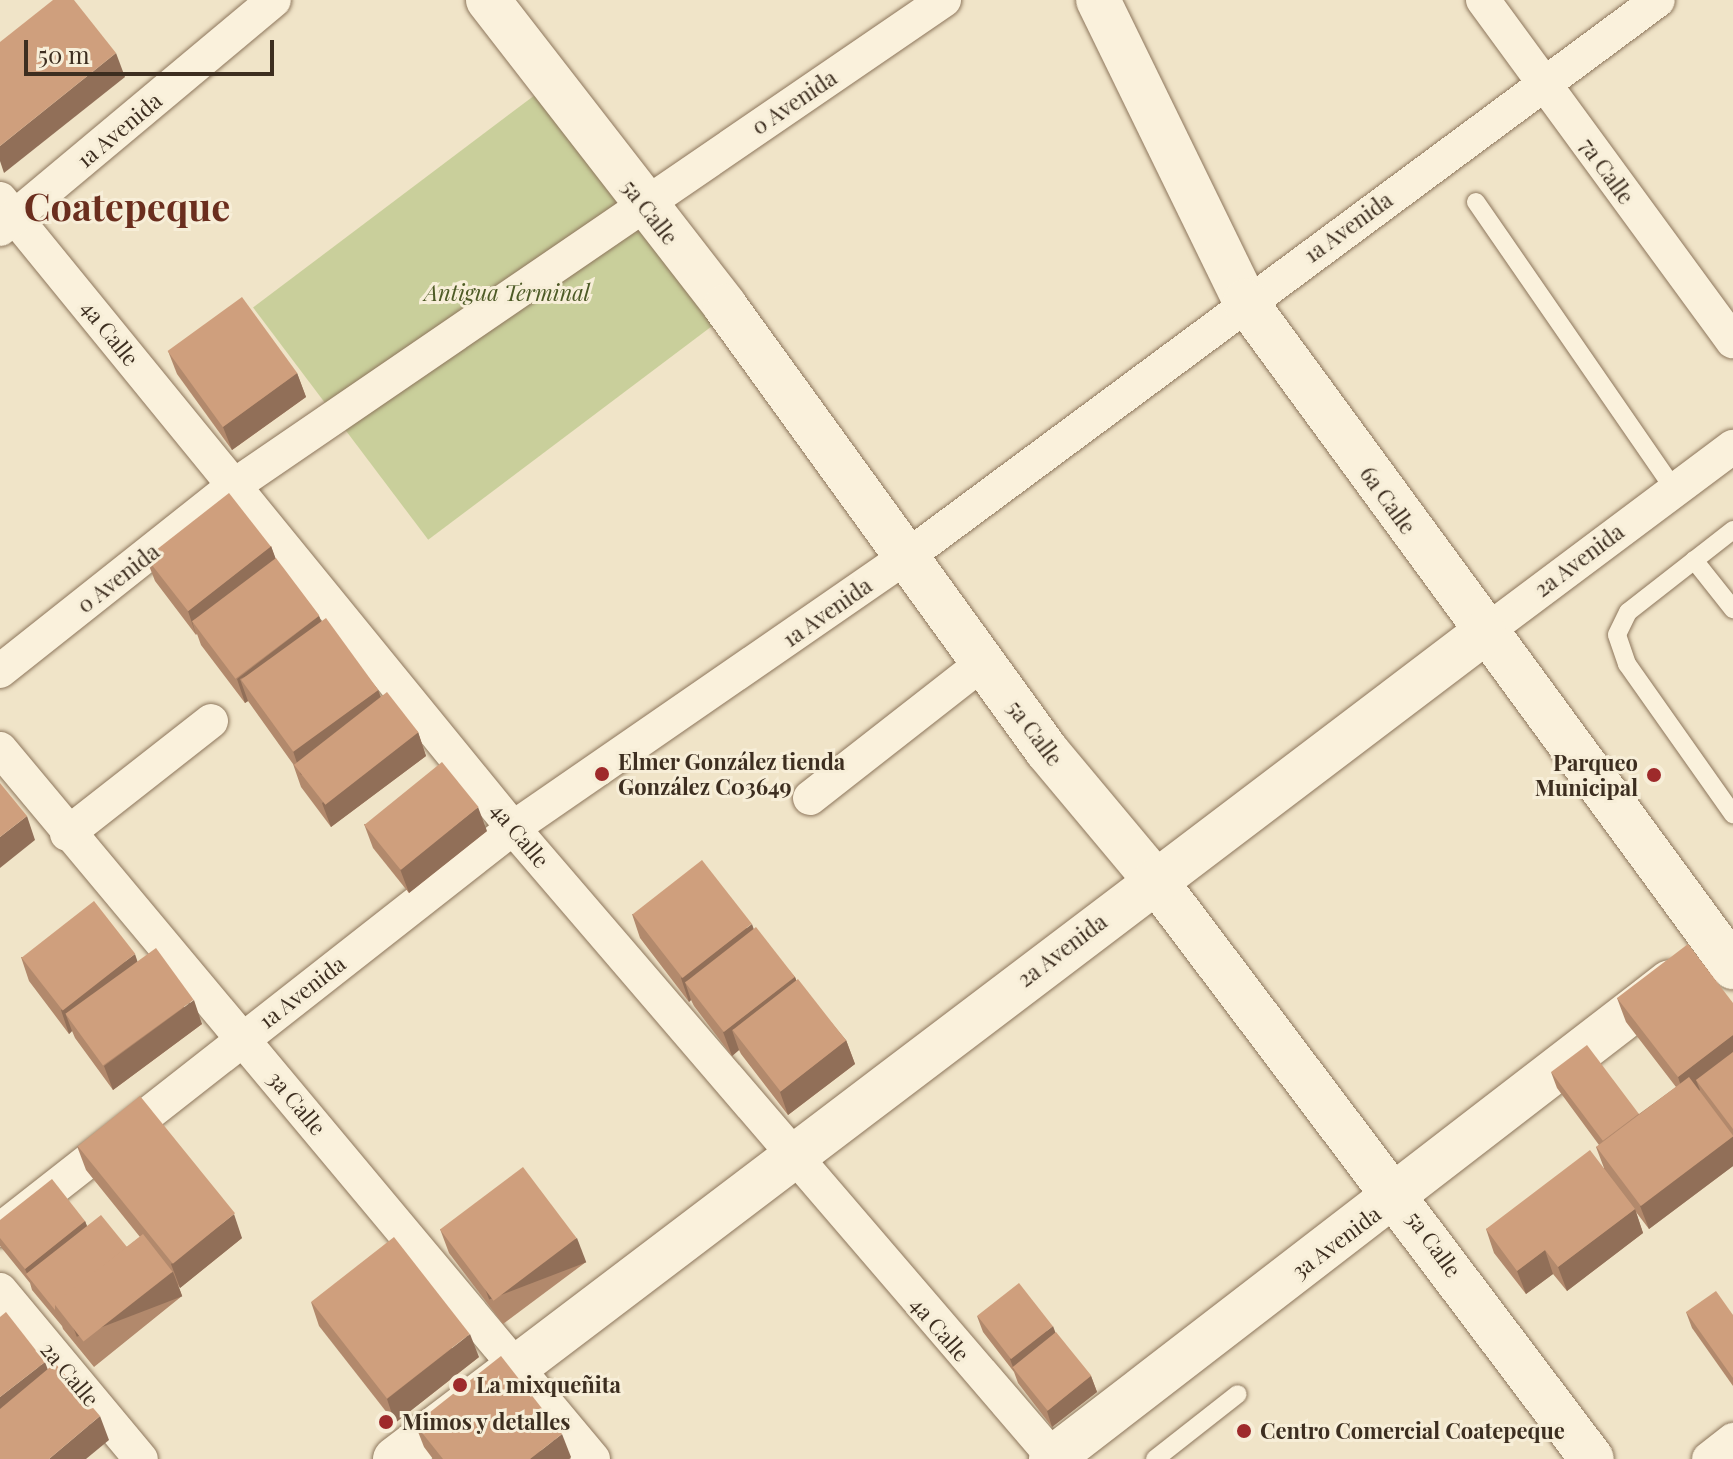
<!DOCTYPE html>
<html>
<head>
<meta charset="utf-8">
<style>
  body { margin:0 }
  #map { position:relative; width:1733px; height:1459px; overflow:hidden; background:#f0e4c8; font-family:"Playfair Display",serif }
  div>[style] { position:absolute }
  .green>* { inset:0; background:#c9cf9b; transform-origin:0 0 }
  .roads { filter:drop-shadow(0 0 2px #8d765c) drop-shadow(0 0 2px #8d765c) }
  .service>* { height:18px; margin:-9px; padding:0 9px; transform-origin:9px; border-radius:9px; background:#faf1dc }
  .minor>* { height:34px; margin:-17px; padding:0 17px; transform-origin:17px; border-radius:17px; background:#faf1dc }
  .secondary>* { height:44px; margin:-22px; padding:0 22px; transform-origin:22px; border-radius:22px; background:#faf1dc }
  .wall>* { inset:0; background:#b2896c }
  .shaded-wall>* { inset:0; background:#916f58; transform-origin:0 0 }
  .building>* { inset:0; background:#cf9f7d; transform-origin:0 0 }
  .dots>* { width:22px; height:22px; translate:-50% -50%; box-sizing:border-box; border:4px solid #f7eed8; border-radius:50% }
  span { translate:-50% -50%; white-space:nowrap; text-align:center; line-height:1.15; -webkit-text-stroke:6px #f7eed8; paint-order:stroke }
  .street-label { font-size:22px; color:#3d2e20 }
  .park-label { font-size:22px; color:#4d5a26; font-style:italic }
  .poi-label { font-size:22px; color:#3d2e20; font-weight:700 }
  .left { translate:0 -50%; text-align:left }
  .right { translate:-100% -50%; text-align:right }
  .town-label { font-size:38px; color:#6b2e1e; font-weight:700 }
  .scale { position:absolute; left:24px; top:40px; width:250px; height:36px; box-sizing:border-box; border:4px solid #3d2e20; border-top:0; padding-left:10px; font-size:24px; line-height:28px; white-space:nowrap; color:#3d2e20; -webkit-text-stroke:6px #f7eed8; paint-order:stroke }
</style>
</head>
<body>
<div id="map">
  <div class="green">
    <i style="left:539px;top:92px;width:291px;height:358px;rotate:53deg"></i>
  </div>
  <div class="roads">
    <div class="service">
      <i style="left:1476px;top:202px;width:349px;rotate:55.4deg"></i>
      <i style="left:1733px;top:530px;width:133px;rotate:142deg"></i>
      <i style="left:1628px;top:612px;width:25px;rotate:116deg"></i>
      <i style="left:1617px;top:635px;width:31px;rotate:71deg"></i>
      <i style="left:1627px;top:664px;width:184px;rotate:54.8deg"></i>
      <i style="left:1694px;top:560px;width:63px;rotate:51.5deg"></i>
      <i style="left:1155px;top:1459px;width:105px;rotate:-38.1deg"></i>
    </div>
    <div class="minor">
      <i style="left:1483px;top:0;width:423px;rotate:53.8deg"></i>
      <i style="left:0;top:199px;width:812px;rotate:50.8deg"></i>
      <i style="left:513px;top:828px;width:832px;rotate:49.34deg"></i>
      <i style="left:0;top:229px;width:357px;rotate:-39.9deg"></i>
      <i style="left:1484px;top:633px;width:311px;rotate:-36.8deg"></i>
      <i style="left:0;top:671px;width:300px;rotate:-38.4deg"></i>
      <i style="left:235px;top:485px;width:859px;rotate:-34.37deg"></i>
      <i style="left:0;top:749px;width:925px;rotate:50.13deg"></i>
      <i style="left:810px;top:798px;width:221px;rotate:-38deg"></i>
      <i style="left:67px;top:834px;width:183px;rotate:-38.1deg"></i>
      <i style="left:0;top:1230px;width:652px;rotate:-38.08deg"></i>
      <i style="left:513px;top:828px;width:481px;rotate:-34.6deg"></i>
      <i style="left:909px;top:555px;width:932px;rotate:-36.54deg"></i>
      <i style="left:0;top:1290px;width:220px;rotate:50.2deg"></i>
      <i style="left:1709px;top:1459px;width:31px;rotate:-38deg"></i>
    </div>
    <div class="secondary">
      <i style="left:488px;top:0;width:387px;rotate:52.2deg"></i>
      <i style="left:725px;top:306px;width:549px;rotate:54.11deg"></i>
      <i style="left:1047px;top:751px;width:168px;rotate:50.1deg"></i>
      <i style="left:1155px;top:880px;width:725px;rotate:52.96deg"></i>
      <i style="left:1098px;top:0;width:335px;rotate:64deg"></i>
      <i style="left:1245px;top:301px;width:826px;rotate:53.77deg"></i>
      <i style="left:395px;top:1459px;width:1367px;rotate:-37.18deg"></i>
      <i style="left:1051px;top:1459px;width:781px;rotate:-37.62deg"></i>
    </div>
  </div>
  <div class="wall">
    <i style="clip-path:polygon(168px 351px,297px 373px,306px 397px,232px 450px,177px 374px)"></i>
    <i style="clip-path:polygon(271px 546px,275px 558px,319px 616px,321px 621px,378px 690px,381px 697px,418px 732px,426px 756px,331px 827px,301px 787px,293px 764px,248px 701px,245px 703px,201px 645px,197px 634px,196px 635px,155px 581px,146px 558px)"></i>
    <i style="clip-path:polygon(364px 824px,487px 831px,409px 893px,373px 848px)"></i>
    <i style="clip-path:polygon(632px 914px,754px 929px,795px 977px,796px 980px,846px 1040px,855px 1064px,788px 1115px,741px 1054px,739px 1050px,732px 1056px,694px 1006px,691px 1000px,689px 1002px,640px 938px)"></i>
    <i style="clip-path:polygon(21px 957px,138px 962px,202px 1024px,113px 1090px,75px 1038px,72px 1031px,69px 1034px,29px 981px)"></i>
    <i style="clip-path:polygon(1617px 998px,1733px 1003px,1733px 1166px,1649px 1229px,1636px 1212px,1643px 1233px,1567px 1291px,1553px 1274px,1526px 1294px,1494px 1253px,1486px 1229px,1604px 1168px,1596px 1147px,1599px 1145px,1557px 1088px,1551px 1072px,1639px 1114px,1676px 1087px,1626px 1022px)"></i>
    <i style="clip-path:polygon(77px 1146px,242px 1238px,180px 1288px,178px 1285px,182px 1296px,94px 1367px,63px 1329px,62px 1326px,32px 1290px,30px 1283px,0 1246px,0 1220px,85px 1221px,87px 1226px,127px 1247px,140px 1237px,86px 1170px)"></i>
    <i style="clip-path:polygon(440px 1229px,586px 1262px,503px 1324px,449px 1253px)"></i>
    <i style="clip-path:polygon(311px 1302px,479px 1357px,395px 1423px,319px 1326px)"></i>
    <i style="clip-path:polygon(1686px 1312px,1733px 1315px,1733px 1386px,1692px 1328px)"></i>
    <i style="clip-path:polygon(977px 1316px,1055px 1333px,1091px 1376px,1097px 1392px,1052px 1427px,1018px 1383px,1014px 1372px,983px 1332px)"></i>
    <i style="clip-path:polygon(415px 1424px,571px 1457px,569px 1459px,433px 1459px,424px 1447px)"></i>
  </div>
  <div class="shaded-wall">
    <i style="clip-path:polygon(116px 53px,125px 77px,4px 173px,0 161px,0 146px)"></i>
    <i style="clip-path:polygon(297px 373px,306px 397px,232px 450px,223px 427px)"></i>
    <i style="clip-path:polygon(271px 546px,280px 570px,192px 621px,196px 635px,188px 611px)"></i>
    <i style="clip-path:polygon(319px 616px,328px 640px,240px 679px,248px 701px,245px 703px,237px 679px)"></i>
    <i style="clip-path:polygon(378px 690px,387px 714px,301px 775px,293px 751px)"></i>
    <i style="clip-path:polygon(418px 732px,426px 756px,331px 827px,322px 803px)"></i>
    <i style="clip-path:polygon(478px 807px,487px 831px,409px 893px,400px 869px)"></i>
    <i style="clip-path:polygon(27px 816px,35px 840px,0 868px,0 837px)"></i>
    <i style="clip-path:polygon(752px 924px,760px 947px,685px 982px,691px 1000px,689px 1002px,681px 978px)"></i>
    <i style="clip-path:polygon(135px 954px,143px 978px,66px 1015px,72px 1031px,69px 1034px,61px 1010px)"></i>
    <i style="clip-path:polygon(795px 977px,804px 1001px,732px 1030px,739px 1050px,732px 1056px,723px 1032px)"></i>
    <i style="clip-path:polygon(194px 1000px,202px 1024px,113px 1090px,104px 1066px)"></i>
    <i style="clip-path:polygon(1733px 1035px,1733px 1065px,1696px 1080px,1700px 1090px,1686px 1101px,1678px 1077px)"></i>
    <i style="clip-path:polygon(846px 1040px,855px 1064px,788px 1115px,780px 1092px)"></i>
    <i style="clip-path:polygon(1733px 1136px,1733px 1166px,1649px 1229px,1640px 1206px)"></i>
    <i style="clip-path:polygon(1635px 1209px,1643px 1233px,1567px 1291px,1558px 1267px)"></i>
    <i style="clip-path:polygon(234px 1214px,242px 1238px,180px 1288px,171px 1264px)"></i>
    <i style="clip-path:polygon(85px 1221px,91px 1237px,28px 1276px,25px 1269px)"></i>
    <i style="left:577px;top:1238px;width:26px;height:104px;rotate:69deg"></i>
    <i style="clip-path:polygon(1545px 1250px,1553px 1274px,1526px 1294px,1517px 1271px)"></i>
    <i style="left:173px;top:1272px;width:26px;height:113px;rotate:69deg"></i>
    <i style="clip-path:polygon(1053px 1326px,1059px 1342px,1014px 1370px,1010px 1359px)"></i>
    <i style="clip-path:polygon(470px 1334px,479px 1357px,395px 1423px,387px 1399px)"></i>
    <i style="clip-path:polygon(45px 1362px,54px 1386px,0 1428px,0 1397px)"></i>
    <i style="clip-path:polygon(1091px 1376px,1097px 1392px,1052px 1427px,1047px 1411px)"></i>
    <i style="clip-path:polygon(100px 1416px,109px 1440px,86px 1459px,49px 1459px)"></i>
    <i style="clip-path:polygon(562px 1434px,571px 1457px,569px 1459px,530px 1459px)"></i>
  </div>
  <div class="building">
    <i style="clip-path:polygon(53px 0,74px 0,116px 53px,0 146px,0 42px)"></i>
    <i style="left:242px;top:297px;width:94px;height:92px;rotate:54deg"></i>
    <i style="left:229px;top:493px;width:68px;height:105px;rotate:52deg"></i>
    <i style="left:276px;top:558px;width:72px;height:105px;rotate:53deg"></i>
    <i style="left:326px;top:618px;width:89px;height:105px;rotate:54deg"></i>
    <i style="left:387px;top:692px;width:51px;height:118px;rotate:52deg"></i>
    <i style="left:442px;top:762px;width:58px;height:100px;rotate:51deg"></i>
    <i style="clip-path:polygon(0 783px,27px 816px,0 837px)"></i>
    <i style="left:702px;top:860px;width:81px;height:88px;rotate:52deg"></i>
    <i style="left:94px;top:901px;width:67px;height:92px;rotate:52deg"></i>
    <i style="left:756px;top:927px;width:63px;height:90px;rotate:52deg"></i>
    <i style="clip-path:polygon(1688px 944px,1733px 1003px,1733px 1035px,1678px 1077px,1617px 998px)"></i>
    <i style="left:156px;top:948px;width:64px;height:112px;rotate:54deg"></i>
    <i style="left:798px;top:979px;width:78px;height:83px;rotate:52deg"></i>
    <i style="left:1587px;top:1045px;width:86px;height:45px;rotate:53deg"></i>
    <i style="clip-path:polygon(1733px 1052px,1733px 1129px,1696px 1080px)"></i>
    <i style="left:1689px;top:1077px;width:74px;height:116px;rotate:53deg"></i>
    <i style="left:140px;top:1096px;width:151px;height:80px;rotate:51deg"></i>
    <i style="clip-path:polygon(1590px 1150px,1635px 1209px,1558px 1267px,1545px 1250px,1517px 1271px,1486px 1229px)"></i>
    <i style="left:523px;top:1167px;width:89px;height:104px;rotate:53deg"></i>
    <i style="clip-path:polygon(52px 1179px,85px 1221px,25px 1269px,0 1238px,0 1220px)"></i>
    <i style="clip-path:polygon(101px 1215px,127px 1247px,55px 1305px,55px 1310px,26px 1274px)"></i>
    <i style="left:143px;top:1234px;width:48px;height:113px;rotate:52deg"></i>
    <i style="left:394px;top:1237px;width:123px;height:105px;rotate:52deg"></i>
    <i style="left:1019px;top:1283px;width:55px;height:53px;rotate:52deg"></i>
    <i style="clip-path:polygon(1716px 1291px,1733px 1315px,1733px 1378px,1686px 1312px)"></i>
    <i style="clip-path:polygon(6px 1312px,45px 1362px,0 1397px,0 1317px)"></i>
    <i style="left:1056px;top:1332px;width:56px;height:56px;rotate:51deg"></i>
    <i style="clip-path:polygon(501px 1356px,562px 1434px,530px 1459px,443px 1459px,415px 1424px)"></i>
    <i style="clip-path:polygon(55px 1363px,100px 1416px,49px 1459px,0 1459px,0 1409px)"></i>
  </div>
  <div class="dots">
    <i style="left:602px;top:774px;background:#9e2a2b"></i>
    <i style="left:1654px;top:775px;background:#9e2a2b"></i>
    <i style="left:460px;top:1385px;background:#9e2a2b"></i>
    <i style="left:386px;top:1422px;background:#9e2a2b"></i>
    <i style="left:1244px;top:1431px;background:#9e2a2b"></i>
  </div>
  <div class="street-label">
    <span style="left:794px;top:102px;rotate:-34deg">0 Avenida</span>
    <span style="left:119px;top:130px;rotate:-40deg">1a Avenida</span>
    <span style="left:1607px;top:171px;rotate:54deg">7a Calle</span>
    <span style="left:650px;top:212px;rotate:52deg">5a Calle</span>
    <span style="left:1348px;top:227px;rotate:-36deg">1a Avenida</span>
    <span style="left:110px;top:333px;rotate:51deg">4a Calle</span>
    <span style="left:1388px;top:500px;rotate:54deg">6a Calle</span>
    <span style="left:1579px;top:560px;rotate:-37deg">2a Avenida</span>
    <span style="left:118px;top:578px;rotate:-38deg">0 Avenida</span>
    <span style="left:827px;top:612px;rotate:-35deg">1a Avenida</span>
    <span style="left:1035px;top:733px;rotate:53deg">5a Calle</span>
    <span style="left:520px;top:835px;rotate:50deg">4a Calle</span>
    <span style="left:1062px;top:950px;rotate:-37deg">2a Avenida</span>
    <span style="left:302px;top:992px;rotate:-38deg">1a Avenida</span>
    <span style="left:297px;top:1103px;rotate:50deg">3a Calle</span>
    <span style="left:1336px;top:1242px;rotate:-37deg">3a Avenida</span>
    <span style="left:1434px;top:1244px;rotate:54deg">5a Calle</span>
    <span style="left:940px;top:1329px;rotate:49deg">4a Calle</span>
    <span style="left:70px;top:1374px;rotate:50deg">2a Calle</span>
  </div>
  <div class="park-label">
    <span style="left:507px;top:293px">Antigua Terminal</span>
  </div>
  <div class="poi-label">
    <span class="left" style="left:618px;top:774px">Elmer González tienda<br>González C03649</span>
    <span class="right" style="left:1638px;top:775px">Parqueo<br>Municipal</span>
    <span class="left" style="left:476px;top:1385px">La mixqueñita</span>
    <span class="left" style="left:402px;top:1422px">Mimos y detalles</span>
    <span class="left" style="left:1260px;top:1431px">Centro Comercial Coatepeque</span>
  </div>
  <div class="town-label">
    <span style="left:127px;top:206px">Coatepeque</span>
  </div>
  <div class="scale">50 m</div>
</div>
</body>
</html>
